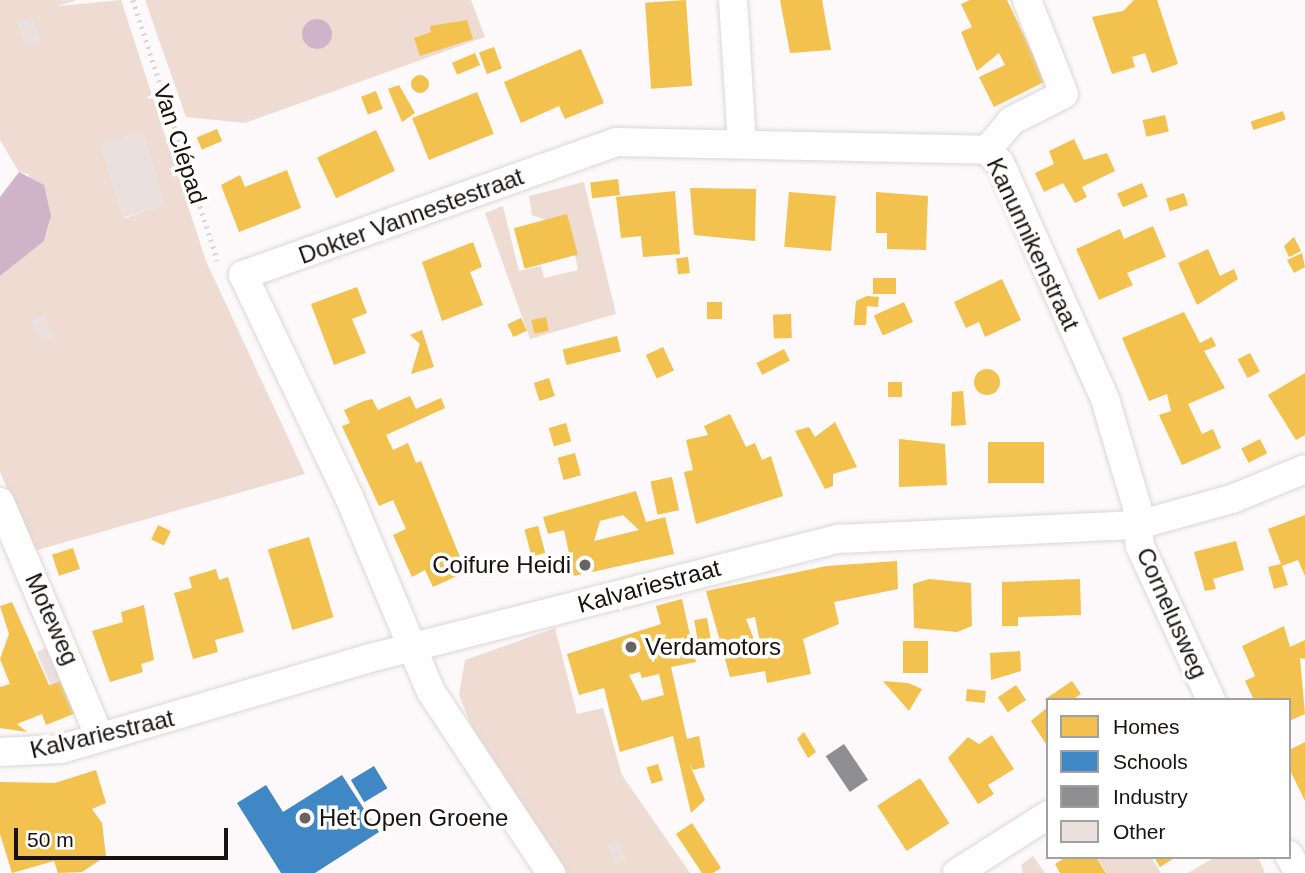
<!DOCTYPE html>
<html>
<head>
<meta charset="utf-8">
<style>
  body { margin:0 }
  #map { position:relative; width:1305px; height:873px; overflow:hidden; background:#fdf9fa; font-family:Helvetica,sans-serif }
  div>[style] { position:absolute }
  .green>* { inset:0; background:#eedcd3 }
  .water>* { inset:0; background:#d0b3c8 }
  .round { border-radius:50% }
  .homes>* { inset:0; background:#f2c14e; transform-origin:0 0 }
  .schools>* { inset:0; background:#3f88c5; transform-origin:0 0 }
  .industry>* { inset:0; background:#8d8d92; transform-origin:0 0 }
  .building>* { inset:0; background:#ece0de; transform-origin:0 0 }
  .path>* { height:4.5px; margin-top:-2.25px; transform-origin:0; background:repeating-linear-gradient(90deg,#d7d5d5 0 2px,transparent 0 7px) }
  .roads { filter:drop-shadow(0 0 2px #dcd6d6) drop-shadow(0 0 2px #dcd6d6) }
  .street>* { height:28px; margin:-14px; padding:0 14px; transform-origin:14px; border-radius:14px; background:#fffefe }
  .dots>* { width:19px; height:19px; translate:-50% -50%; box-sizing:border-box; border:4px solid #fff; border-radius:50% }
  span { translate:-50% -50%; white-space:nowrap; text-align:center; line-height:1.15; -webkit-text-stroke:7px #fff; paint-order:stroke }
  .street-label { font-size:24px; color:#1a1111 }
  .poi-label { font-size:24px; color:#1a1111 }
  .right { translate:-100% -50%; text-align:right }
  .left { translate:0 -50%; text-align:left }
  .legend { position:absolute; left:1046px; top:698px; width:245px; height:161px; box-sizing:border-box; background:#fff; border:2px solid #a3a0a0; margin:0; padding:9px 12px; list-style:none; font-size:21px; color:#1a1111 }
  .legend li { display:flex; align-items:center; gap:14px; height:35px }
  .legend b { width:35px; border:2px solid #a3a0a0 }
  .scale { position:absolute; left:14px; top:828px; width:214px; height:32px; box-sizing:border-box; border:4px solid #1a1111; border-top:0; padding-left:9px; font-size:21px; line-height:24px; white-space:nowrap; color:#1a1111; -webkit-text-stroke:5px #fff; paint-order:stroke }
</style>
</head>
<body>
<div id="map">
  <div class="green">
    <i style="clip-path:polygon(evenodd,0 0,56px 0,58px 6px,121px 0,206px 261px,305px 474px,34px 551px,0 472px,0 276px,44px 241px,50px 222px,28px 174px,19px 172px,0 140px,0 0,133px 134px,157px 207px,125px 218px,101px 145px,133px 134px)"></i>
    <i style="clip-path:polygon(145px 0,471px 0,485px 37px,245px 123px,186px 117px)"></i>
    <i style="clip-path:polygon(584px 182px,616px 314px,530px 339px,485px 213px,503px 206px,519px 271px,541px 266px,544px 278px,578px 270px,567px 215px,546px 220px,532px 215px,529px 196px)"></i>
    <i style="clip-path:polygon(555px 628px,577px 714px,603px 708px,622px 775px,690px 873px,567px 873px,472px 727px,459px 695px,465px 660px)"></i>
    <i style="clip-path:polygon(1033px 856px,1045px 873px,1023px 873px,1021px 865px)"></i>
    <i style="clip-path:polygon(1097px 857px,1151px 857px,1161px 873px,1107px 873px)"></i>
    <i style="clip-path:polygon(1215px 857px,1258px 857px,1265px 873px,1188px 873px)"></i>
  </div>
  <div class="water">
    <i class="round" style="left:302px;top:19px;width:30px;height:30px"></i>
    <i style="clip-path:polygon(19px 172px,44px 185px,51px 216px,44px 241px,0 276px,0 197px)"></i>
  </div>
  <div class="homes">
    <i style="left:686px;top:0;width:86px;height:41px;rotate:86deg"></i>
    <i style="clip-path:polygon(780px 0,822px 0,831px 50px,790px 53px)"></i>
    <i style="clip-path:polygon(970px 0,1007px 0,1046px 81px,994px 107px,979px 77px,1005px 65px,999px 53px,977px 71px,961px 32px,972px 27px,961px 4px)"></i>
    <i style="clip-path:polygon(1134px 0,1157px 0,1178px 64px,1152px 73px,1145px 53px,1132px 57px,1135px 67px,1112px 74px,1092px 17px,1123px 11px)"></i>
    <i style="clip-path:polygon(467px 20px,473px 39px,420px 56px,414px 38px,431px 32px,430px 26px)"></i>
    <i style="left:494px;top:47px;width:23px;height:16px;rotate:70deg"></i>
    <i style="clip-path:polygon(581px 49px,604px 103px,565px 119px,559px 106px,521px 123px,504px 82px)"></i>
    <i style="left:475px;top:53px;width:13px;height:25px;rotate:67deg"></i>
    <i class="round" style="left:411px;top:75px;width:18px;height:18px"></i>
    <i style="clip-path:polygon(399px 85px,415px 113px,402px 122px,388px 89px)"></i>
    <i style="left:376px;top:91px;width:19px;height:16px;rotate:69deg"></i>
    <i style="left:477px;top:92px;width:45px;height:70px;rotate:68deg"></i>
    <i style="left:1283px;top:111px;width:9px;height:34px;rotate:72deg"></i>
    <i style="left:1165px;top:115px;width:17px;height:23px;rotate:77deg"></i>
    <i style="left:217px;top:129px;width:13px;height:22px;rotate:67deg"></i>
    <i style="left:376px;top:130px;width:45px;height:65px;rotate:65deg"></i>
    <i style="clip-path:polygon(1074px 139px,1084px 160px,1107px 153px,1115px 171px,1082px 187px,1087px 197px,1075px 203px,1063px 183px,1044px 192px,1035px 173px,1054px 164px,1049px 151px)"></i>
    <i style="clip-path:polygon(287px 170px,301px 208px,239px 232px,221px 185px,240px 175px,245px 187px)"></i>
    <i style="left:618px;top:179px;width:16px;height:28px;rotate:83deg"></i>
    <i style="left:1142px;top:183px;width:15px;height:27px;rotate:67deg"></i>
    <i style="clip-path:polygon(690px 188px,756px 189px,755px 241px,694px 235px)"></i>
    <i style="clip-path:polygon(675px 191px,680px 254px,643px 257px,641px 236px,621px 238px,616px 197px)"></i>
    <i style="left:789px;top:192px;width:47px;height:55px;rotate:5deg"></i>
    <i style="clip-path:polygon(876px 192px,928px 196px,926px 250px,887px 249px,887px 233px,876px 233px)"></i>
    <i style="left:1184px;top:193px;width:13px;height:19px;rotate:72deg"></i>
    <i style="left:567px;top:214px;width:42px;height:55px;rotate:75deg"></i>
    <i style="clip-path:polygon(1153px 226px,1166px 257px,1127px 273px,1133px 285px,1099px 300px,1076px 249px,1120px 229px,1124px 239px)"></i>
    <i style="clip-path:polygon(1294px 237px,1301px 251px,1289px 257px,1284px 246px)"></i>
    <i style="clip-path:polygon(473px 242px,482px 267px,470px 272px,483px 305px,442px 321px,422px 262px)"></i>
    <i style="clip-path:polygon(1208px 249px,1220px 276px,1234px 269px,1238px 279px,1197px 305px,1178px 263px)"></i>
    <i style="clip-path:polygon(1302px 253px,1305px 267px,1294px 273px,1287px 260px)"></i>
    <i style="left:688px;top:257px;width:16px;height:12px;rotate:83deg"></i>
    <i style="left:873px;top:278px;width:23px;height:16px"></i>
    <i style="clip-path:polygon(1002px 279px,1021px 320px,985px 337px,979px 322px,966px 328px,954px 302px)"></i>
    <i style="clip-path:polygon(357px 287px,367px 313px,352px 319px,366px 353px,334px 365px,311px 304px)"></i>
    <i style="clip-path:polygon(867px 296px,879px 297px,878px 307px,867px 306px,866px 325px,854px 325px,856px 301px)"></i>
    <i style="left:722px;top:302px;width:17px;height:15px;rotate:90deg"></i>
    <i style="left:904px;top:302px;width:22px;height:33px;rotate:66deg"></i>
    <i style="clip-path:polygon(1184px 312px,1200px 343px,1212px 337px,1216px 346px,1204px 351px,1225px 388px,1188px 404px,1202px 434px,1213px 429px,1221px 448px,1182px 465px,1159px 415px,1171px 411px,1167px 394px,1149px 401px,1122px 338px)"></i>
    <i style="left:791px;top:314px;width:24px;height:18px;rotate:88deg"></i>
    <i style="left:546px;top:317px;width:14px;height:15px;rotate:78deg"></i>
    <i style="left:521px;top:318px;width:14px;height:15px;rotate:65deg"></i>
    <i style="clip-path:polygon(422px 330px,434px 367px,411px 374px,420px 344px,410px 335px)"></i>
    <i style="left:617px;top:336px;width:16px;height:56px;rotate:76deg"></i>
    <i style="left:663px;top:347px;width:26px;height:19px;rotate:65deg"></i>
    <i style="left:784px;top:349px;width:13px;height:31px;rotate:63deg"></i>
    <i style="left:1250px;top:353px;width:21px;height:14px;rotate:62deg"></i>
    <i class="round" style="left:974px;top:369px;width:26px;height:26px"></i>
    <i style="clip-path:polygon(1305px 373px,1305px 435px,1296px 440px,1268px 395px)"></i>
    <i style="left:549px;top:378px;width:19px;height:16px;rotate:72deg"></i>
    <i style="left:888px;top:382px;width:14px;height:15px"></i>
    <i style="clip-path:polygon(963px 391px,966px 425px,951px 426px,952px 392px)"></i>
    <i style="clip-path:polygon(410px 396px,416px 409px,441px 398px,445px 408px,386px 435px,393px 450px,408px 443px,416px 463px,421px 461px,466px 572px,433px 587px,425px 570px,412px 577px,393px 535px,406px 529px,393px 500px,379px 506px,342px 426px,350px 423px,344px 410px,364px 401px,372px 399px,378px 410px)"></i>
    <i style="clip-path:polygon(730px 414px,746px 447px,755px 443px,762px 460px,771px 456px,783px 496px,696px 524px,684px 472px,693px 470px,686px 440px,708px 435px,704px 426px)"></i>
    <i style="clip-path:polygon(835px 422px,857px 467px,833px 474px,833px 486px,825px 489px,795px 431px,809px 427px,815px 437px)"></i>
    <i style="left:566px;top:423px;width:19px;height:18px;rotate:74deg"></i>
    <i style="clip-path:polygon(899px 439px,945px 444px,947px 485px,899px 487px)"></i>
    <i style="left:1260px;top:439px;width:16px;height:21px;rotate:63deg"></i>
    <i style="left:988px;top:442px;width:56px;height:41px"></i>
    <i style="left:575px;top:453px;width:23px;height:18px;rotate:75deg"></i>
    <i style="left:672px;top:477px;width:34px;height:22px;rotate:78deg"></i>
    <i style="clip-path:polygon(evenodd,636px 491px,646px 522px,665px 517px,674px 554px,574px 576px,564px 530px,548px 534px,543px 517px,636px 491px,623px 515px,639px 530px,594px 541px,600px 521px,623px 515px)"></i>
    <i style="clip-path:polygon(1305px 515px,1305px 576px,1298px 560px,1282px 566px,1288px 585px,1274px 589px,1268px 567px,1281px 564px,1268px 529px)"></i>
    <i style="left:158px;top:525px;width:14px;height:16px;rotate:25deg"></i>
    <i style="left:538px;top:526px;width:28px;height:14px;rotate:75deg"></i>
    <i style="left:309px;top:537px;width:84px;height:43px;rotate:73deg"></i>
    <i style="clip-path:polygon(1236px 541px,1244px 570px,1213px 579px,1216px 589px,1205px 591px,1194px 552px)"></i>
    <i style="left:73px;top:548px;width:22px;height:22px;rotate:72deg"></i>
    <i style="clip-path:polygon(evenodd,897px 561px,898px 589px,834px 602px,839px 624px,803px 639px,811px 674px,767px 683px,765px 671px,730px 677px,706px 591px,827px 566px,897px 561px,755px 617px,760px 642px,755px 642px,746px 619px,755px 617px)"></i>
    <i style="clip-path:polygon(216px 569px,219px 580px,228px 577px,244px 632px,215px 640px,218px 652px,193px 659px,174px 593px,192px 588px,189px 577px)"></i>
    <i style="clip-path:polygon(929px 579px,971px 583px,972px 626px,957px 632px,914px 628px,913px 584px)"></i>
    <i style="clip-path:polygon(1080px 579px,1081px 615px,1018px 617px,1018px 626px,1002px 626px,1002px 582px)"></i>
    <i style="clip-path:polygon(evenodd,682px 599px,696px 662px,671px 667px,687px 739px,699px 736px,705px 767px,693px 770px,689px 763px,705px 800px,691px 813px,673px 736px,620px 752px,604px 688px,579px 695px,567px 654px,661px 624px,656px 606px,682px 599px,640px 672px,642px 678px,659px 674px,664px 695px,642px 701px,629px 675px,640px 672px)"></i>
    <i style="clip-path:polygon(12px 602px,49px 685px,67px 678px,81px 711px,46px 725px,42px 714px,17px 724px,27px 732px,0 728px,0 687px,10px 684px,0 659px,9px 634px,0 606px)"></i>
    <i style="clip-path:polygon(144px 605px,154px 660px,141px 664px,143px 672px,110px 682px,92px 631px,123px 622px,121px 612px)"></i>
    <i style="left:707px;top:618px;width:22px;height:13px;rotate:80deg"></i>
    <i style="clip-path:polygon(1284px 626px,1290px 647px,1305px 640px,1305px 659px,1300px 658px,1305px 714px,1289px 721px,1289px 700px,1254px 700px,1245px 681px,1255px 676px,1242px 646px)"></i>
    <i style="left:903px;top:641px;width:25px;height:32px"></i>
    <i style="clip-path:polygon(1020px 651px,1021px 671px,991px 680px,990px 653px)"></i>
    <i style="clip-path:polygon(883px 681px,908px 683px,922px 689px,909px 711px)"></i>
    <i style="clip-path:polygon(1072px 681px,1081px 694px,1072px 700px,1044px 700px)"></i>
    <i style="left:1016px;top:685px;width:18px;height:22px;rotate:56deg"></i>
    <i style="left:967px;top:689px;width:19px;height:12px;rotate:6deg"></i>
    <i style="clip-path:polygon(1048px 707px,1048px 747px,1031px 721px)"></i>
    <i style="clip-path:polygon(804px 732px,816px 752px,808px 758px,797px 739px)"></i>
    <i style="clip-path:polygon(992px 735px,1014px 769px,988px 785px,994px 794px,978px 804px,948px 758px,968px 737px,979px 744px)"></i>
    <i style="clip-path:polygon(1305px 742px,1305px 801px,1289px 768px,1289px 750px)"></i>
    <i style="left:658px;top:764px;width:17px;height:12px;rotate:73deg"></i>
    <i style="clip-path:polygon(96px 770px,106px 803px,92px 809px,102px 823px,106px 856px,82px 872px,58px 873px,54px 861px,12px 873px,0 834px,0 782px,55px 783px)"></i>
    <i style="left:920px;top:778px;width:54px;height:51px;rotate:57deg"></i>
    <i style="clip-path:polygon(692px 823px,721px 868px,713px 873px,702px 873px,676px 834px)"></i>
    <i style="clip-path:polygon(1066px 857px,1096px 857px,1106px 873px,1060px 873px,1055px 864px)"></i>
    <i style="clip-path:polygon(1154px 857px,1176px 857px,1160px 867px)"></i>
  </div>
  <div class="schools">
    <i style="left:374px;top:766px;width:26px;height:27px;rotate:59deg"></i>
    <i style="clip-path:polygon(342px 775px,379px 832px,315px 873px,281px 873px,237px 803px,266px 785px,283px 812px)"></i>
  </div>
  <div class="industry">
    <i style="left:844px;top:744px;width:43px;height:22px;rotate:56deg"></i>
  </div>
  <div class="building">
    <i style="clip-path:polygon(56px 0,75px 0,75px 1px,57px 6px)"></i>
    <i style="left:32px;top:16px;width:27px;height:16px;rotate:70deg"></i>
    <i style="left:143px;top:131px;width:77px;height:45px;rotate:73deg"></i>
    <i style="left:44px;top:314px;width:25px;height:14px;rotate:67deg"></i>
    <i style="left:53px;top:645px;width:36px;height:18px;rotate:67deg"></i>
    <i style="left:618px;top:840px;width:22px;height:12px;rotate:68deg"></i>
  </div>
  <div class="path">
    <i style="left:133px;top:0;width:274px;rotate:72deg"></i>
  </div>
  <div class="roads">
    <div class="street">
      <i style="left:733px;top:0;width:143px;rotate:86.4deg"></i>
      <i style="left:987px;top:150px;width:18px;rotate:45deg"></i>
      <i style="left:1000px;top:163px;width:258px;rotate:66deg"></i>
      <i style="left:1105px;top:399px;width:113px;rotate:73.5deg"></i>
      <i style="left:1137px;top:507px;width:39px;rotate:86deg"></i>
      <i style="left:1140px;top:546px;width:170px;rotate:65.2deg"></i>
      <i style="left:987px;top:150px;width:38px;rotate:-50deg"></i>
      <i style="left:1011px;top:121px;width:59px;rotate:-27deg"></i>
      <i style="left:1064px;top:94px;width:101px;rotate:-111.5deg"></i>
      <i style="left:0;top:502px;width:256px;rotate:67deg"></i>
      <i style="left:0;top:752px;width:61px;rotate:-2.8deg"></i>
      <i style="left:61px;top:749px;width:322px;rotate:-16.4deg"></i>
      <i style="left:370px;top:658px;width:483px;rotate:-14.3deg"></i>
      <i style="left:838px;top:539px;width:300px;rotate:-2.7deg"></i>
      <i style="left:1138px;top:525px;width:98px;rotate:-15.5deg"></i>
      <i style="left:1232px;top:499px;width:79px;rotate:-22.3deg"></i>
      <i style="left:1289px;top:855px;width:21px;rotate:61deg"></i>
      <i style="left:551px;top:873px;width:217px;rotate:-123.5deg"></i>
      <i style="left:431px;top:692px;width:212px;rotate:-112.8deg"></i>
      <i style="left:349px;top:497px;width:246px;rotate:-115.5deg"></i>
      <i style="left:243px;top:275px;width:396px;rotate:-19.6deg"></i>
      <i style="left:616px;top:142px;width:371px;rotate:1.2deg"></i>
      <i style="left:957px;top:873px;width:108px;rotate:-32.5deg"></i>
    </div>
  </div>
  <div class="dots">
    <i style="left:585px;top:565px;background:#696263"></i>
    <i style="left:631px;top:647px;background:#696263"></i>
    <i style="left:305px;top:818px;background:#696263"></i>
  </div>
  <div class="street-label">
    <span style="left:180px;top:144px;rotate:72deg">Van Clépad</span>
    <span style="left:411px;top:216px;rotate:-20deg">Dokter Vannestestraat</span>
    <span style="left:1033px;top:244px;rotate:65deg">Kanunnikenstraat</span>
    <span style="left:649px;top:586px;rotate:-15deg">Kalvariestraat</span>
    <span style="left:1172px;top:613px;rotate:66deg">Cornelusweg</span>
    <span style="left:52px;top:619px;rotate:66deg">Moteweg</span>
    <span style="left:102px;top:734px;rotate:-13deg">Kalvariestraat</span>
  </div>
  <div class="poi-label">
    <span class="right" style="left:571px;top:565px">Coifure Heidi</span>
    <span class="left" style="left:645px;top:647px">Verdamotors</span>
    <span class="left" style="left:319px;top:818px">Het Open Groene</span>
  </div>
  <ul class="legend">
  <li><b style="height:19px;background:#f2c14e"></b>Homes</li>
  <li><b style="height:19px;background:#3f88c5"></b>Schools</li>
  <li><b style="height:19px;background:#8d8d92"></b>Industry</li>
  <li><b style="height:19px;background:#ece0de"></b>Other</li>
  </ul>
  <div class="scale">50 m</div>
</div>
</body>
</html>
